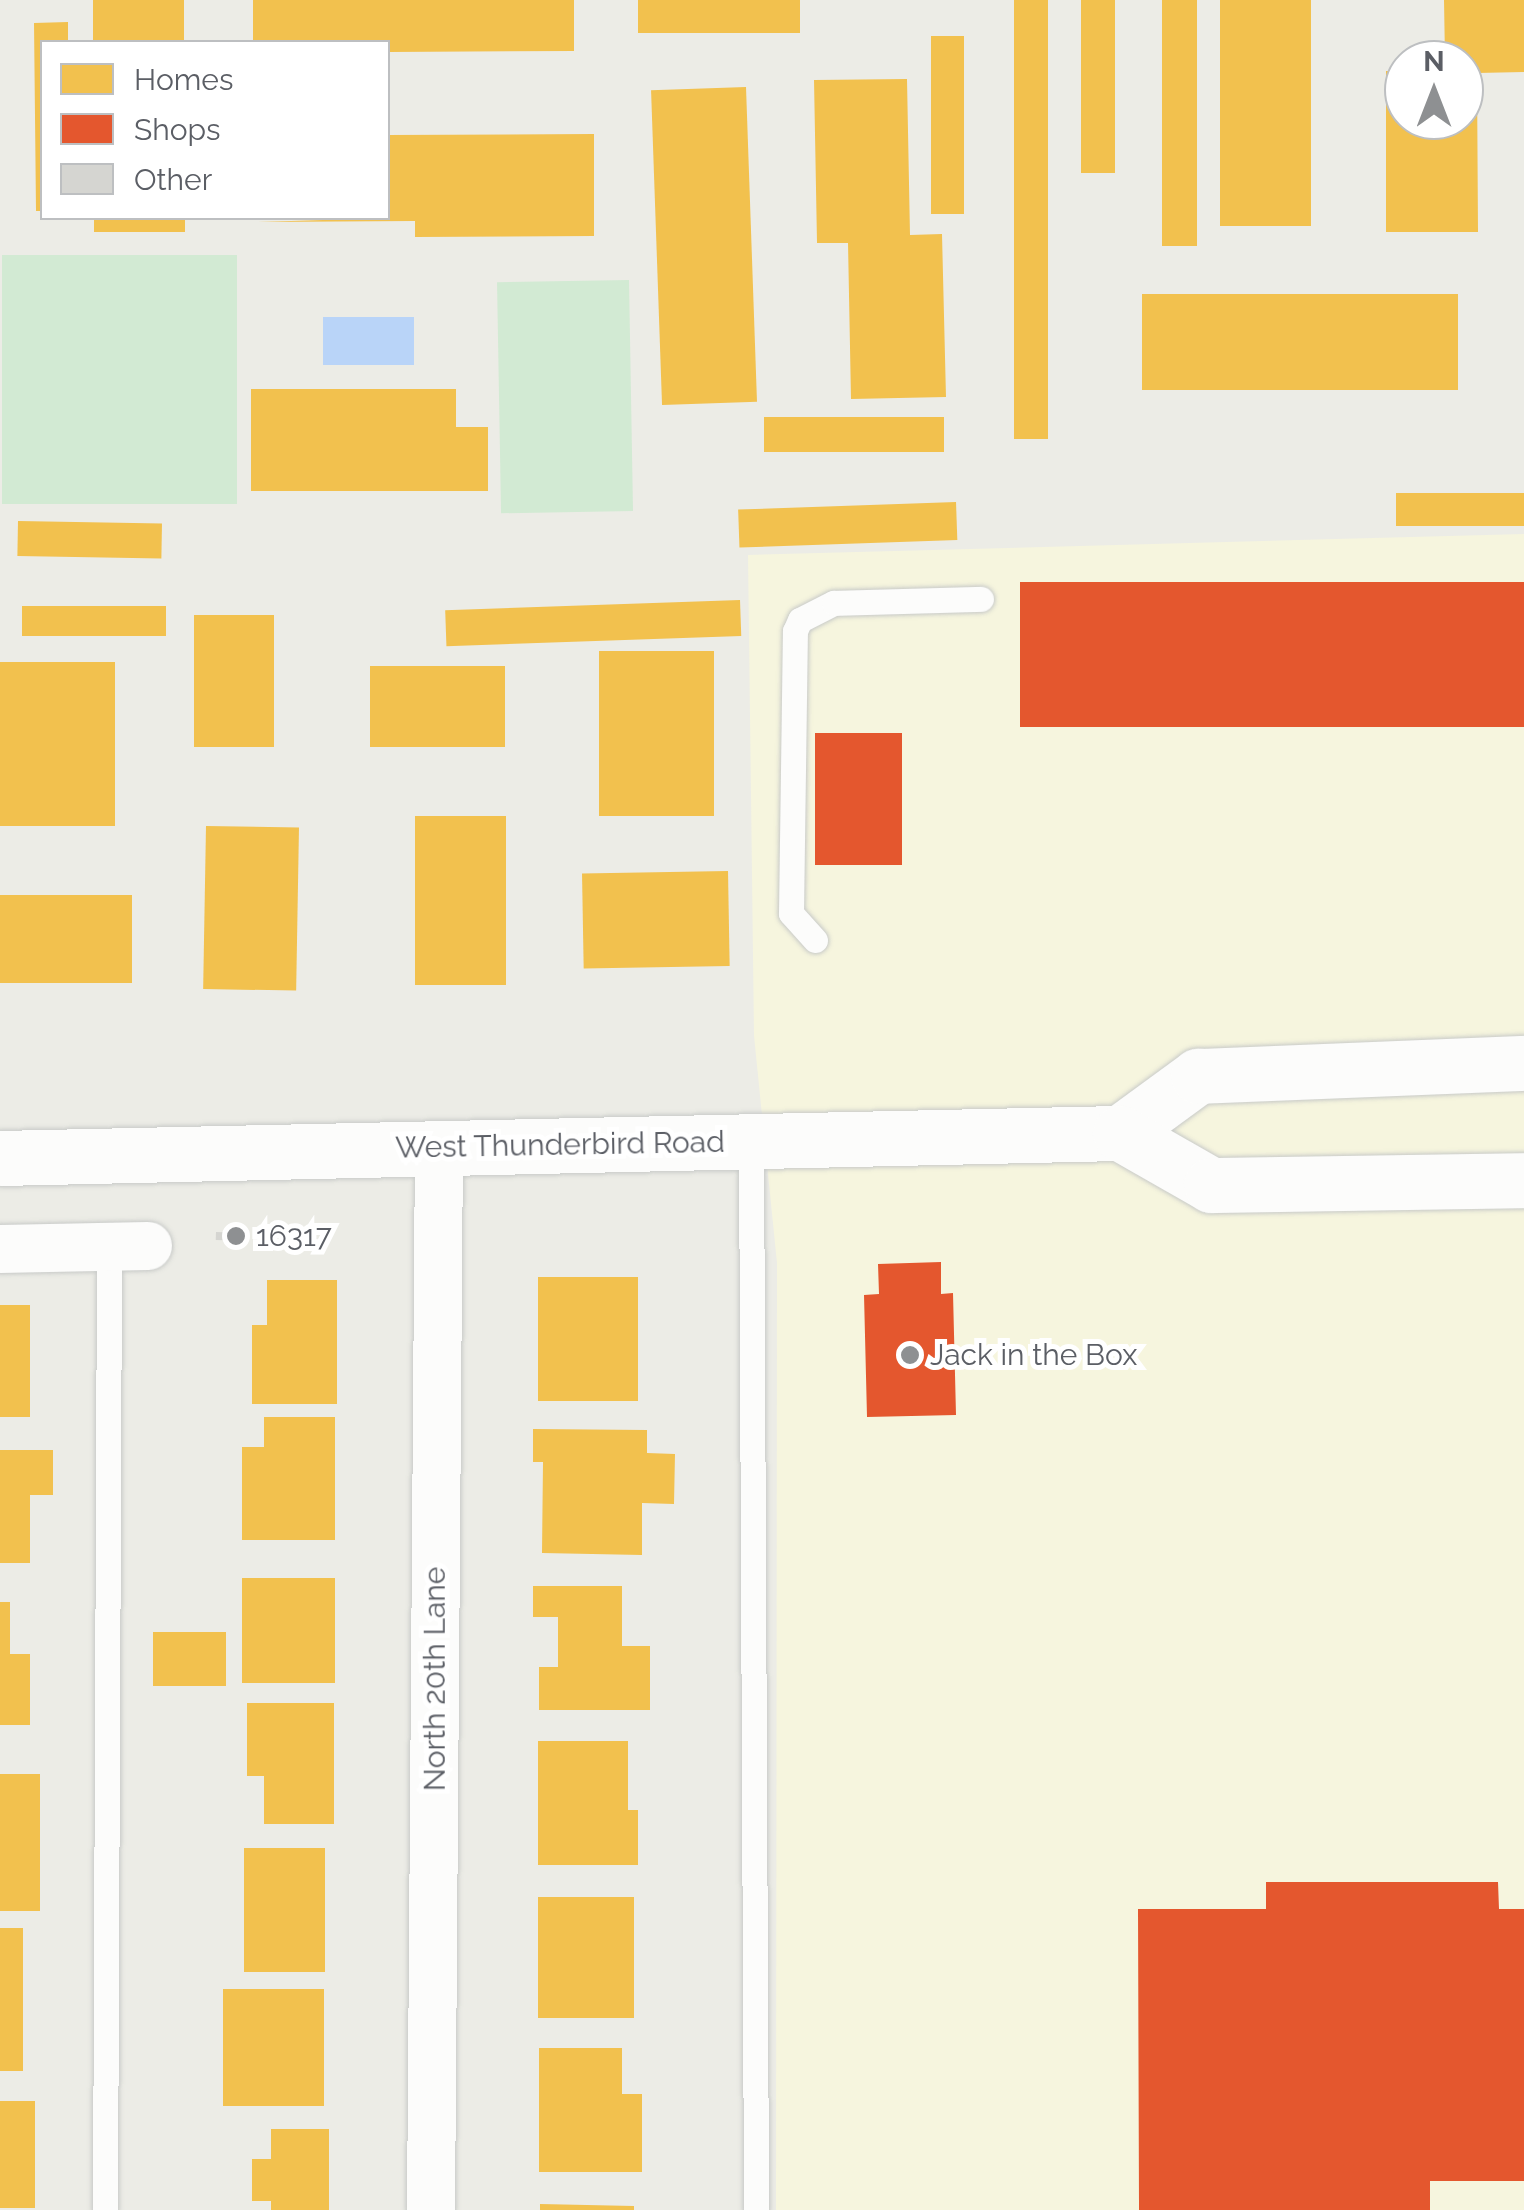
<!DOCTYPE html>
<html>
<head>
<meta charset="utf-8">
<style>
  body { margin:0 }
  #map { position:relative; width:1524px; height:2210px; overflow:hidden; background:#ecece6; font-family:Raleway,sans-serif }
  div>[style] { position:absolute }
  .commercial>* { inset:0; background:#f6f5de }
  .green>* { inset:0; background:#d2ead3; transform-origin:0 0 }
  .water>* { inset:0; background:#b9d4f8; transform-origin:0 0 }
  .homes>* { inset:0; background:#f2c14e; transform-origin:0 0 }
  .shops>* { inset:0; background:#e4572e; transform-origin:0 0 }
  .building>* { inset:0; background:#d5d5d1; transform-origin:0 0 }
  .roads { filter:drop-shadow(0 0 2px #c8cac8) drop-shadow(0 0 2px #c8cac8) }
  .service>* { height:25px; margin:-12.5px; padding:0 12.5px; transform-origin:12.5px; border-radius:12.5px; background:#fcfcfb }
  .minor>* { height:48px; margin:-24px; padding:0 24px; transform-origin:24px; border-radius:24px; background:#fcfcfb }
  .secondary>* { height:55px; margin:-27.5px; padding:0 27.5px; transform-origin:27.5px; border-radius:27.5px; background:#fcfcfb }
  .dots>* { width:28px; height:28px; translate:-50% -50%; box-sizing:border-box; border:5px solid #fff; border-radius:50% }
  span { translate:-50% -50%; white-space:nowrap; text-align:center; line-height:1.15; -webkit-text-stroke:10px #fff; paint-order:stroke }
  .street-label { font-size:30px; color:#5b5e65 }
  .poi-label { font-size:30px; color:#5b5e65 }
  .left { translate:0 -50%; text-align:left }
  .legend { position:absolute; left:40px; top:40px; width:350px; height:180px; box-sizing:border-box; background:#fff; border:2px solid #bdbfc1; margin:0; padding:12px 18px; list-style:none; font-size:30px; color:#5b5e65 }
  .legend li { display:flex; align-items:center; gap:20px; height:50px }
  .legend b { width:50px; border:2px solid #bdbfc1 }
  .north { position:absolute; left:1384px; top:40px; width:100px; height:100px; box-sizing:border-box; background:#fff; border:2px solid #bdbfc1; border-radius:50%; rotate:0deg; font-size:28px; font-weight:700; line-height:40px; text-align:center; color:#5b5e65 }
  .north::after { content:''; display:block; margin:auto; width:35px; height:45px; background:#8e9092; clip-path:polygon(50% 0,100% 100%,50% 72%,0 100%) }
</style>
</head>
<body>
<div id="map">
  <div class="commercial">
    <i style="clip-path:polygon(1524px 534px,1524px 2210px,776px 2210px,777px 1263px,754px 1036px,748px 555px)"></i>
  </div>
  <div class="green">
    <i style="left:2px;top:255px;width:235px;height:249px"></i>
    <i style="left:629px;top:280px;width:231px;height:132px;rotate:89deg"></i>
  </div>
  <div class="water">
    <i style="left:323px;top:317px;width:91px;height:48px"></i>
  </div>
  <div class="homes">
    <i style="left:93px;top:0;width:91px;height:42px"></i>
    <i style="clip-path:polygon(253px 0,574px 0,574px 51px,388px 52px,388px 42px,253px 42px)"></i>
    <i style="left:638px;top:0;width:162px;height:33px"></i>
    <i style="left:1014px;top:0;width:34px;height:439px"></i>
    <i style="left:1081px;top:0;width:34px;height:173px"></i>
    <i style="left:1162px;top:0;width:35px;height:246px"></i>
    <i style="left:1220px;top:0;width:91px;height:226px"></i>
    <i style="clip-path:polygon(1444px 0,1524px 0,1524px 72px,1477px 73px,1478px 232px,1386px 232px,1386px 71px,1404px 71px,1404px 120px,1464px 120px,1464px 60px,1445px 60px)"></i>
    <i style="clip-path:polygon(68px 22px,68px 42px,42px 42px,42px 211px,36px 211px,34px 23px)"></i>
    <i style="left:931px;top:36px;width:33px;height:178px"></i>
    <i style="clip-path:polygon(907px 79px,910px 235px,942px 234px,946px 397px,851px 399px,848px 243px,817px 243px,814px 80px)"></i>
    <i style="left:746px;top:87px;width:315px;height:95px;rotate:88deg"></i>
    <i style="clip-path:polygon(594px 134px,594px 236px,415px 237px,415px 221px,258px 222px,388px 218px,388px 135px)"></i>
    <i style="left:94px;top:218px;width:91px;height:14px"></i>
    <i style="left:1142px;top:294px;width:316px;height:96px"></i>
    <i style="clip-path:polygon(251px 389px,456px 389px,456px 427px,488px 427px,488px 491px,251px 491px)"></i>
    <i style="left:944px;top:417px;width:35px;height:180px;rotate:90deg"></i>
    <i style="left:1524px;top:493px;width:33px;height:128px;rotate:90deg"></i>
    <i style="left:956px;top:502px;width:38px;height:218px;rotate:88deg"></i>
    <i style="left:18px;top:521px;width:144px;height:35px;rotate:1deg"></i>
    <i style="left:740px;top:600px;width:36px;height:295px;rotate:88deg"></i>
    <i style="left:166px;top:606px;width:30px;height:144px;rotate:90deg"></i>
    <i style="left:194px;top:615px;width:80px;height:132px"></i>
    <i style="left:599px;top:651px;width:115px;height:165px"></i>
    <i style="left:0;top:662px;width:115px;height:164px"></i>
    <i style="left:370px;top:666px;width:135px;height:81px"></i>
    <i style="left:415px;top:816px;width:91px;height:169px"></i>
    <i style="left:206px;top:826px;width:93px;height:163px;rotate:1deg"></i>
    <i style="left:728px;top:871px;width:95px;height:146px;rotate:89deg"></i>
    <i style="left:0;top:895px;width:132px;height:88px"></i>
    <i style="left:538px;top:1277px;width:100px;height:124px"></i>
    <i style="clip-path:polygon(267px 1280px,337px 1280px,337px 1404px,252px 1404px,252px 1325px,267px 1325px)"></i>
    <i style="left:0;top:1305px;width:30px;height:112px"></i>
    <i style="clip-path:polygon(264px 1417px,335px 1417px,335px 1540px,242px 1540px,242px 1447px,264px 1447px)"></i>
    <i style="clip-path:polygon(533px 1429px,647px 1430px,647px 1453px,675px 1454px,674px 1504px,642px 1503px,642px 1555px,542px 1553px,543px 1462px,533px 1462px)"></i>
    <i style="clip-path:polygon(0 1450px,53px 1450px,53px 1495px,30px 1495px,30px 1563px,0 1563px)"></i>
    <i style="left:242px;top:1578px;width:93px;height:105px"></i>
    <i style="clip-path:polygon(533px 1586px,622px 1586px,622px 1646px,650px 1646px,650px 1710px,539px 1710px,539px 1667px,558px 1667px,558px 1617px,533px 1617px)"></i>
    <i style="clip-path:polygon(0 1602px,10px 1602px,10px 1654px,30px 1654px,30px 1725px,0 1725px)"></i>
    <i style="left:153px;top:1632px;width:73px;height:54px"></i>
    <i style="clip-path:polygon(247px 1703px,334px 1703px,334px 1824px,264px 1824px,264px 1776px,247px 1776px)"></i>
    <i style="clip-path:polygon(538px 1741px,628px 1741px,628px 1810px,638px 1810px,638px 1865px,538px 1865px)"></i>
    <i style="left:0;top:1774px;width:40px;height:137px"></i>
    <i style="left:244px;top:1848px;width:81px;height:124px"></i>
    <i style="left:538px;top:1897px;width:96px;height:121px"></i>
    <i style="left:0;top:1928px;width:23px;height:143px"></i>
    <i style="left:223px;top:1989px;width:101px;height:117px"></i>
    <i style="clip-path:polygon(539px 2048px,622px 2048px,622px 2094px,642px 2094px,642px 2172px,539px 2172px)"></i>
    <i style="left:0;top:2101px;width:35px;height:107px"></i>
    <i style="clip-path:polygon(271px 2129px,329px 2129px,329px 2210px,271px 2210px,271px 2201px,252px 2201px,252px 2159px,271px 2159px)"></i>
    <i style="clip-path:polygon(540px 2204px,634px 2206px,634px 2210px,540px 2210px)"></i>
  </div>
  <div class="shops">
    <i style="left:1524px;top:582px;width:145px;height:504px;rotate:90deg"></i>
    <i style="left:815px;top:733px;width:87px;height:132px"></i>
    <i style="clip-path:polygon(941px 1262px,941px 1294px,953px 1293px,956px 1415px,867px 1417px,864px 1295px,879px 1294px,878px 1264px)"></i>
    <i style="clip-path:polygon(1266px 1882px,1498px 1882px,1499px 1909px,1524px 1909px,1524px 2181px,1430px 2181px,1430px 2210px,1139px 2210px,1138px 1909px,1266px 1909px)"></i>
  </div>
  <div class="building">
    <i style="left:216px;top:1232px;width:24px;height:8px;rotate:2deg"></i>
  </div>
  <div class="roads">
    <div class="service">
      <i style="left:815px;top:940px;width:36px;rotate:-132deg"></i>
      <i style="left:791px;top:913px;width:282px;rotate:-89.2deg"></i>
      <i style="left:795px;top:631px;width:12px;rotate:-66deg"></i>
      <i style="left:800px;top:620px;width:38px;rotate:-27deg"></i>
      <i style="left:834px;top:603px;width:147px;rotate:-1.6deg"></i>
      <i style="left:751px;top:1141px;width:1069px;rotate:89.73deg"></i>
      <i style="left:105px;top:2210px;width:963px;rotate:-89.76deg"></i>
    </div>
    <div class="minor">
      <i style="left:0;top:1249px;width:148px;rotate:-1.2deg"></i>
      <i style="left:431px;top:2210px;width:1063px;rotate:-89.57deg"></i>
    </div>
    <div class="secondary">
      <i style="left:1120px;top:1133px;width:97px;rotate:-36.2deg"></i>
      <i style="left:1198px;top:1076px;width:326px;rotate:-2.3deg"></i>
      <i style="left:0;top:1158px;width:1120px;rotate:-1.28deg"></i>
      <i style="left:1120px;top:1133px;width:105px;rotate:29.7deg"></i>
      <i style="left:1211px;top:1185px;width:313px;rotate:-0.9deg"></i>
    </div>
  </div>
  <div class="dots">
    <i style="left:236px;top:1236px;background:#8e9092"></i>
    <i style="left:910px;top:1355px;background:#8e9092"></i>
  </div>
  <div class="street-label">
    <span style="left:560px;top:1145px;rotate:-1deg">West Thunderbird Road</span>
    <span style="left:435px;top:1679px;rotate:-90deg">North 20th Lane</span>
  </div>
  <div class="poi-label">
    <span class="left" style="left:256px;top:1236px">16317</span>
    <span class="left" style="left:930px;top:1355px">Jack in the Box</span>
  </div>
  <ul class="legend">
  <li><b style="height:28px;background:#f2c14e"></b>Homes</li>
  <li><b style="height:28px;background:#e4572e"></b>Shops</li>
  <li><b style="height:28px;background:#d5d5d1"></b>Other</li>
  </ul>
  <div class="north">N</div>
</div>
</body>
</html>
